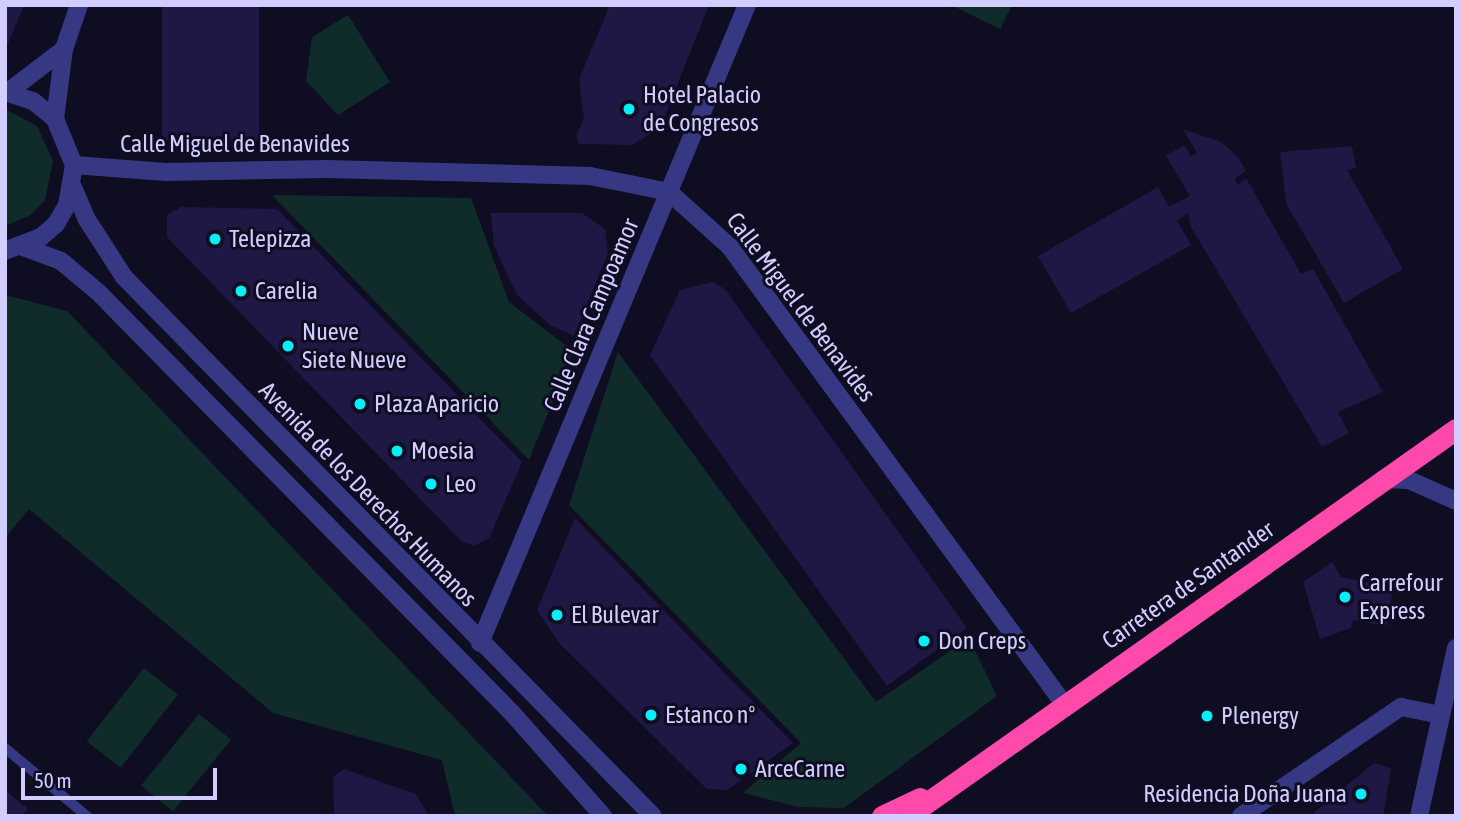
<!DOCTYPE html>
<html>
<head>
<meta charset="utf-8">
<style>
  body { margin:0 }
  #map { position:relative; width:1461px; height:821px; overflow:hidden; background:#0f0d22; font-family:"Asap Condensed",sans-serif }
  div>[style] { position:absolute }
  .green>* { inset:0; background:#102c2a; transform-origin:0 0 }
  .building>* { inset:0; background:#1f1844; transform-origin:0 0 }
  .lane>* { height:10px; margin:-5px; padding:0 5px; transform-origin:5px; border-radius:5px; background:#363883 }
  .street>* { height:18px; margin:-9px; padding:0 9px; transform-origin:9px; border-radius:9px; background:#363883 }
  .highway>* { height:21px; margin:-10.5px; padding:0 10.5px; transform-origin:10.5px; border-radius:10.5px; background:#ff49ab }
  .dots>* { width:19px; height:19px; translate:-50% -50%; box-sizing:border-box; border:4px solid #0f0d22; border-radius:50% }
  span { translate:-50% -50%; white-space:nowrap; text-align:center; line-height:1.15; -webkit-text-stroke:6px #0f0d22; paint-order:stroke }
  .poi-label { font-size:24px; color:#d1ceff }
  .left { translate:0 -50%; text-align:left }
  .right { translate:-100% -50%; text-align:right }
  .street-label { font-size:24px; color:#d1ceff }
  .frame { position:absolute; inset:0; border:7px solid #d1ceff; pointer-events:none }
  .scale { position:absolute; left:21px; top:768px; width:196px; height:32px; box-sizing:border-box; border:4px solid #d1ceff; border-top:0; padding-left:9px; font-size:21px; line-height:24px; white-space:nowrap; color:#d1ceff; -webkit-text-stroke:5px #0f0d22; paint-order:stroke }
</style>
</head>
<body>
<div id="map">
  <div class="green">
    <i style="clip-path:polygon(951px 5px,1012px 5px,1000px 29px)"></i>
    <i style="clip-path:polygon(348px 15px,390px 82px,338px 115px,306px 81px,312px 37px)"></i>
    <i style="clip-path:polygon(5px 109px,37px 126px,53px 161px,45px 200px,31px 215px,5px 226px)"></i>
    <i style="clip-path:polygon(272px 195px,471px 198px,509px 302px,573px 351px,529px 460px)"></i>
    <i style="clip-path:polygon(5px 295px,67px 311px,548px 816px,455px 816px,442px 760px,273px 713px,29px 509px,5px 538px)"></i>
    <i style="clip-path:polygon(618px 352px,876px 702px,969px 638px,997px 696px,844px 808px,798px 807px,743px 793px,801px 743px,569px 505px)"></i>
    <i style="left:144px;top:668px;width:43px;height:93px;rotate:38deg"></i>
    <i style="left:199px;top:714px;width:41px;height:92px;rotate:39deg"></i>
  </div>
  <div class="building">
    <i style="clip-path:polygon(5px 5px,24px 5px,5px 51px)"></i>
    <i style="left:162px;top:5px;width:97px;height:135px"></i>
    <i style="clip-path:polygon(610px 5px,709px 5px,660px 128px,632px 145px,579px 144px,576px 136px,584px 119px,579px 79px)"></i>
    <i style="clip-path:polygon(1183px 129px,1221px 142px,1238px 157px,1246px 171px,1235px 178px,1238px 185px,1246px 178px,1301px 274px,1313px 269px,1383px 392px,1338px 412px,1349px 433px,1322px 447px,1191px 227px,1188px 213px,1177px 221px,1191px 245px,1071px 313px,1038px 256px,1158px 187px,1169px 207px,1190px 196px,1166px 156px,1184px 145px,1191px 156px,1197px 153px)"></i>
    <i style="clip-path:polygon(1352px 146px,1356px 168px,1347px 170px,1403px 269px,1344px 303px,1286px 203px,1280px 152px)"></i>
    <i style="clip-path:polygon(181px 207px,277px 209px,522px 462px,489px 538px,474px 546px,461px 541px,167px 237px,167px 215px)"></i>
    <i style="clip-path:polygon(491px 213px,582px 213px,605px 229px,608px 253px,574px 336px,550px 325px,517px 295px,494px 246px)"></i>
    <i style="clip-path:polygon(712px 282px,725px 289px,967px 628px,887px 686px,650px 355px,680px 290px)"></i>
    <i style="clip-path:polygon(575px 518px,669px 616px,793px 743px,727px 790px,707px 789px,559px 643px,537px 610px)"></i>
    <i style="clip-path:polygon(1332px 562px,1341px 577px,1393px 587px,1387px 626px,1353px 620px,1351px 628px,1320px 639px,1303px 582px)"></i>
    <i style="clip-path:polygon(1374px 763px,1391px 768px,1383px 816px,1310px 816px)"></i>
    <i style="clip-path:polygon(344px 769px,416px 794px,429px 816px,334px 816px,333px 777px)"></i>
    <i style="clip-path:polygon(5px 790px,28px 809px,22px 816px,5px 816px)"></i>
  </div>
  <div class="lane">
    <i style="left:5px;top:748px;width:107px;rotate:39.7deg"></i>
  </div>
  <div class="street">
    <i style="left:5px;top:92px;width:29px;rotate:18deg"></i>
    <i style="left:33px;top:101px;width:28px;rotate:39deg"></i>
    <i style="left:55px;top:119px;width:50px;rotate:67.6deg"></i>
    <i style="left:74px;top:165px;width:41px;rotate:99.9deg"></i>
    <i style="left:67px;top:205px;width:22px;rotate:120deg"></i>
    <i style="left:56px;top:224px;width:20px;rotate:139deg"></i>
    <i style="left:41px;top:237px;width:39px;rotate:159deg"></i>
    <i style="left:8px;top:92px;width:71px;rotate:-37.5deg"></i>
    <i style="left:55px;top:119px;width:71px;rotate:-82.7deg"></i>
    <i style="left:64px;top:49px;width:46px;rotate:-71.2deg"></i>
    <i style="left:74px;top:165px;width:92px;rotate:4.4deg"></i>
    <i style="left:166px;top:172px;width:161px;rotate:-1.1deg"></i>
    <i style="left:327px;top:169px;width:263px;rotate:1.5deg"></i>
    <i style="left:590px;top:176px;width:81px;rotate:11.4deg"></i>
    <i style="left:669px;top:192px;width:82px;rotate:42deg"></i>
    <i style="left:730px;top:247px;width:566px;rotate:53.84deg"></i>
    <i style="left:73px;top:187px;width:34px;rotate:67deg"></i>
    <i style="left:86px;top:218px;width:70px;rotate:57.2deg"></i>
    <i style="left:124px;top:277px;width:755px;rotate:45.54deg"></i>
    <i style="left:23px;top:247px;width:40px;rotate:20.2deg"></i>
    <i style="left:61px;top:261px;width:50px;rotate:40.1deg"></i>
    <i style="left:99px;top:293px;width:589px;rotate:45.48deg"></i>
    <i style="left:512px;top:713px;width:137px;rotate:48.5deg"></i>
    <i style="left:1383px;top:479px;width:26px;rotate:2deg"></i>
    <i style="left:1409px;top:480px;width:51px;rotate:24.1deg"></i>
    <i style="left:480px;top:643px;width:692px;rotate:-67.29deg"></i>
    <i style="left:1241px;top:816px;width:194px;rotate:-34.3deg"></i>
    <i style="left:1401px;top:707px;width:41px;rotate:11.3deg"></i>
    <i style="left:1419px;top:816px;width:172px;rotate:-77.6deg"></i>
  </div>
  <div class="highway">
    <i style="left:882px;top:816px;width:42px;rotate:-25.3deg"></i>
    <i style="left:908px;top:816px;width:671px;rotate:-35.23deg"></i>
  </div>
  <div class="dots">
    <i style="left:629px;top:109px;background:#00eff9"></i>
    <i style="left:215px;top:239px;background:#00eff9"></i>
    <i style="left:241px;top:291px;background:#00eff9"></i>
    <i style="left:288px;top:346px;background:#00eff9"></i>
    <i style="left:360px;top:404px;background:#00eff9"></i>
    <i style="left:397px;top:451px;background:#00eff9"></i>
    <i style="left:431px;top:484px;background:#00eff9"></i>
    <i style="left:1345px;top:597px;background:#00eff9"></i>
    <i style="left:557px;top:615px;background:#00eff9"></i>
    <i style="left:924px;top:641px;background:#00eff9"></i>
    <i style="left:651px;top:715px;background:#00eff9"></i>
    <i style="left:1207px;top:716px;background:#00eff9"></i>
    <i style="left:741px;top:769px;background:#00eff9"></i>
    <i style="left:1361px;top:794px;background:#00eff9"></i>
  </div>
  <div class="poi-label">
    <span class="left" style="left:643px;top:109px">Hotel Palacio<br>de Congresos</span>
    <span class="left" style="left:229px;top:239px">Telepizza</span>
    <span class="left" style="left:255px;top:291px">Carelia</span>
    <span class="left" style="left:302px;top:346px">Nueve<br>Siete Nueve</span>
    <span class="left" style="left:374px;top:404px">Plaza Aparicio</span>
    <span class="left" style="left:411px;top:451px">Moesia</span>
    <span class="left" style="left:445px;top:484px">Leo</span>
    <span class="left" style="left:1359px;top:597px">Carrefour<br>Express</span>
    <span class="left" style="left:571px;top:615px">El Bulevar</span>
    <span class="left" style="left:938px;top:641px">Don Creps</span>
    <span class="left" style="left:665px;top:715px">Estanco nº</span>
    <span class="left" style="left:1221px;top:716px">Plenergy</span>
    <span class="left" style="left:755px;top:769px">ArceCarne</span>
    <span class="right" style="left:1347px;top:794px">Residencia Doña Juana</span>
  </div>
  <div class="street-label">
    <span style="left:235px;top:144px">Calle Miguel de Benavides</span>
    <span style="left:801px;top:307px;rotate:53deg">Calle Miguel de Benavides</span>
    <span style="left:591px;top:315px;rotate:-67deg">Calle Clara Campoamor</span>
    <span style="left:368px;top:494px;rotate:46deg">Avenida de los Derechos Humanos</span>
    <span style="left:1188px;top:585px;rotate:-35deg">Carretera de Santander</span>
  </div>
  <div class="frame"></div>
  <div class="scale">50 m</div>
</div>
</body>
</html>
